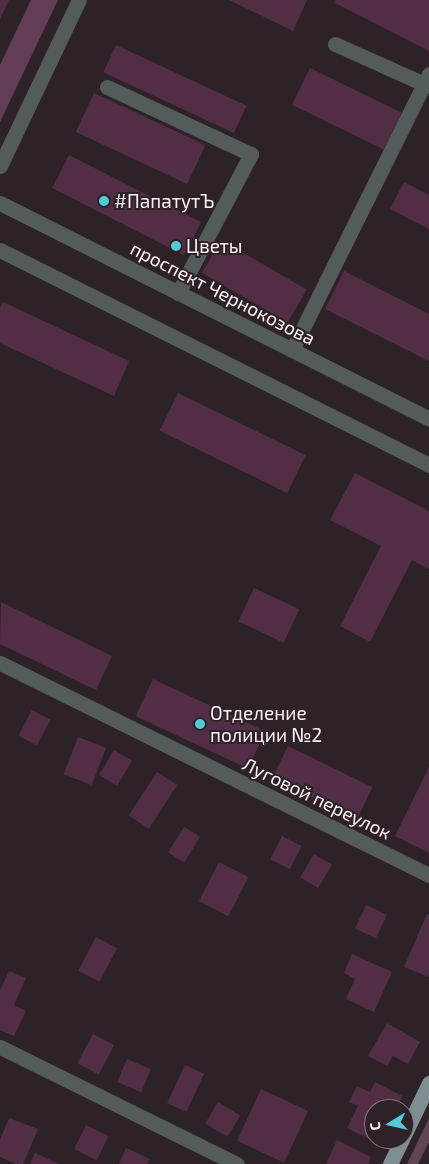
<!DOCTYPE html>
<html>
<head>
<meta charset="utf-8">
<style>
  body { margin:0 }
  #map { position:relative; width:429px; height:1164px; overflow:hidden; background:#2e2229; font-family:"Exo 2",sans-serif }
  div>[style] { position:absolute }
  .green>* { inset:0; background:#614556 }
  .forest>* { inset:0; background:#633d55 }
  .building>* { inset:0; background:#522e44; transform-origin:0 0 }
  .minor>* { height:15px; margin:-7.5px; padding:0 7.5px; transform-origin:7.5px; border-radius:7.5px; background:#535b5c }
  .major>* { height:15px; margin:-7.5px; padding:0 7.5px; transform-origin:7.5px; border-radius:7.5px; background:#7f8f91 }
  .dots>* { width:14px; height:14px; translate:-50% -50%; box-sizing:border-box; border:2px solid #2e2229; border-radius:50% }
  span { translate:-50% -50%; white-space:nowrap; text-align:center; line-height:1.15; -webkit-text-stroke:4px #2e2229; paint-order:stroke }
  .poi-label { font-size:19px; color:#faf1f6 }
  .left { translate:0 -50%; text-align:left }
  .street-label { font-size:19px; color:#faf1f6 }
  .north { position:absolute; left:364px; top:1099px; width:50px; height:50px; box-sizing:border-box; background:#2e2229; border:1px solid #80757b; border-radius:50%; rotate:261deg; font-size:14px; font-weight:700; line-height:20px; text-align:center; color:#faf1f6 }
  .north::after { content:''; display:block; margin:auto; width:18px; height:22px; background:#52cbd8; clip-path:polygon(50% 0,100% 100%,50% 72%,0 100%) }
</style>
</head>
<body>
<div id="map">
  <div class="green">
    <i style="clip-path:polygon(429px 1118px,429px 1142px,418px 1164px,407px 1164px)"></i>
  </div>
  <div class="forest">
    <i style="clip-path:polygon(31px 0,58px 0,0 122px,0 65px)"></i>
  </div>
  <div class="building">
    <i style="clip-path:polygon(0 0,9px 0,0 19px)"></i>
    <i style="clip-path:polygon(229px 0,307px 0,293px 31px)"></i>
    <i style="clip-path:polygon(336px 0,429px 0,429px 51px,335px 3px)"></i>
    <i style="left:116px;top:45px;width:144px;height:30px;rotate:25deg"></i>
    <i style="left:310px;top:68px;width:102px;height:41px;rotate:26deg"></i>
    <i style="left:94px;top:93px;width:123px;height:43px;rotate:25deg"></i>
    <i style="left:69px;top:155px;width:148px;height:37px;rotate:27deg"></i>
    <i style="clip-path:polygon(404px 182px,429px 195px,429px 229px,390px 209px)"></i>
    <i style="left:221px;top:240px;width:99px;height:38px;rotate:30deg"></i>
    <i style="clip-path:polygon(344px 271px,429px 314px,429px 361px,325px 309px)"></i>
    <i style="clip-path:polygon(3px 302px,129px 361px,114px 396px,0 343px,0 308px)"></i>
    <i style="left:178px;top:393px;width:142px;height:42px;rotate:26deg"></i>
    <i style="clip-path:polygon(355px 473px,429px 511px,429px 569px,412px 560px,370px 642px,340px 626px,381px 546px,330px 520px)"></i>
    <i style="left:254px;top:588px;width:50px;height:37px;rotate:25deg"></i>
    <i style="clip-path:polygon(1px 602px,112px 656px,96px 690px,0 644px)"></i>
    <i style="left:153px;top:679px;width:124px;height:41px;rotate:25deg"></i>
    <i style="left:32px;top:710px;width:21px;height:29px;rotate:28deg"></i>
    <i style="left:78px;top:737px;width:30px;height:40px;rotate:21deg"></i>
    <i style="left:288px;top:746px;width:94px;height:35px;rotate:26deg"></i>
    <i style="left:114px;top:750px;width:21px;height:29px;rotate:31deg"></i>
    <i style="clip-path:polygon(429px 767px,429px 853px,395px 836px)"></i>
    <i style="left:157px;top:772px;width:24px;height:52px;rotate:33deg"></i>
    <i style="left:184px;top:827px;width:19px;height:30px;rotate:32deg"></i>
    <i style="left:282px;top:836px;width:22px;height:26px;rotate:27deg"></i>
    <i style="left:314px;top:854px;width:21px;height:27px;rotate:31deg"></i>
    <i style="left:219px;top:862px;width:33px;height:44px;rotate:27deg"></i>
    <i style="left:366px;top:905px;width:23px;height:26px;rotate:25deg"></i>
    <i style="clip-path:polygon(427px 914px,429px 915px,429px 977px,404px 967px)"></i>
    <i style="left:96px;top:937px;width:24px;height:38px;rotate:28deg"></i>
    <i style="clip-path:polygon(352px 954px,392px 972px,374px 1012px,346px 999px,355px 979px,344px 973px)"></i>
    <i style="clip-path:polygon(9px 971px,26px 978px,14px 1005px,26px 1011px,14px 1036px,0 1030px,0 990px)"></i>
    <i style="clip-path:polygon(387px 1023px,420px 1042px,408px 1064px,393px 1056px,387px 1066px,368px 1056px)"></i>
    <i style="left:93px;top:1034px;width:24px;height:33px;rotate:28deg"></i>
    <i style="left:127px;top:1059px;width:26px;height:25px;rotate:23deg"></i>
    <i style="left:185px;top:1065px;width:21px;height:42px;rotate:25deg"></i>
    <i style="clip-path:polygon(375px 1082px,402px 1096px,396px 1109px,374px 1109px,374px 1139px,381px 1139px,379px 1144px,347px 1128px,358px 1106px,349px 1102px,357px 1086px,370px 1092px)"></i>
    <i style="left:261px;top:1089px;width:52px;height:57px;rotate:25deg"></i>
    <i style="left:218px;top:1102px;width:26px;height:25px;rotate:31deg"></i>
    <i style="clip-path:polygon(9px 1118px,38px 1129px,23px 1164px,16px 1164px,0 1157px,0 1140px)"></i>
    <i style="left:86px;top:1125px;width:25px;height:27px;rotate:26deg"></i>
    <i style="clip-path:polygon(337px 1140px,371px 1157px,368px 1164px,326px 1164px)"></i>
    <i style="clip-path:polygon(126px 1148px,150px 1159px,147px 1164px,119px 1164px)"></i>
    <i style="clip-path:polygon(35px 1153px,59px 1164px,30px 1164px)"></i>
  </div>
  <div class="minor">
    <i style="left:335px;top:44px;width:98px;rotate:24.2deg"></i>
    <i style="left:107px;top:87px;width:159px;rotate:25deg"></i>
    <i style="left:251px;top:154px;width:157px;rotate:117.7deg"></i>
    <i style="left:0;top:166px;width:184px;rotate:-64.6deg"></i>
    <i style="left:0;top:203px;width:480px;rotate:26.7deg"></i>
    <i style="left:0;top:250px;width:480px;rotate:26.6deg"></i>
    <i style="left:292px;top:350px;width:308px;rotate:-63.6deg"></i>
    <i style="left:0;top:663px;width:479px;rotate:26.3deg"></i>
    <i style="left:0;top:1047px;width:264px;rotate:26.3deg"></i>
  </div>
  <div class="major">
    <i style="left:404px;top:1135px;width:58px;rotate:-64.3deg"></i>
    <i style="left:390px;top:1164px;width:28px;rotate:-64deg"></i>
  </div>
  <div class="dots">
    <i style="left:104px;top:201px;background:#52cbd8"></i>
    <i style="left:176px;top:246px;background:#52cbd8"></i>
    <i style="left:200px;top:724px;background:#52cbd8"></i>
  </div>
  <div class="poi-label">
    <span class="left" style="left:114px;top:201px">#ПапатутЪ</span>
    <span class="left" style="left:186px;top:246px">Цветы</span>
    <span class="left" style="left:210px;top:724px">Отделение<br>полиции №2</span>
  </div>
  <div class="street-label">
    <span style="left:223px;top:293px;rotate:27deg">проспект Чернокозова</span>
    <span style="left:317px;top:798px;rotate:26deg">Луговой переулок</span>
  </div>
  <div class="north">С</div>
</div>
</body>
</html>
